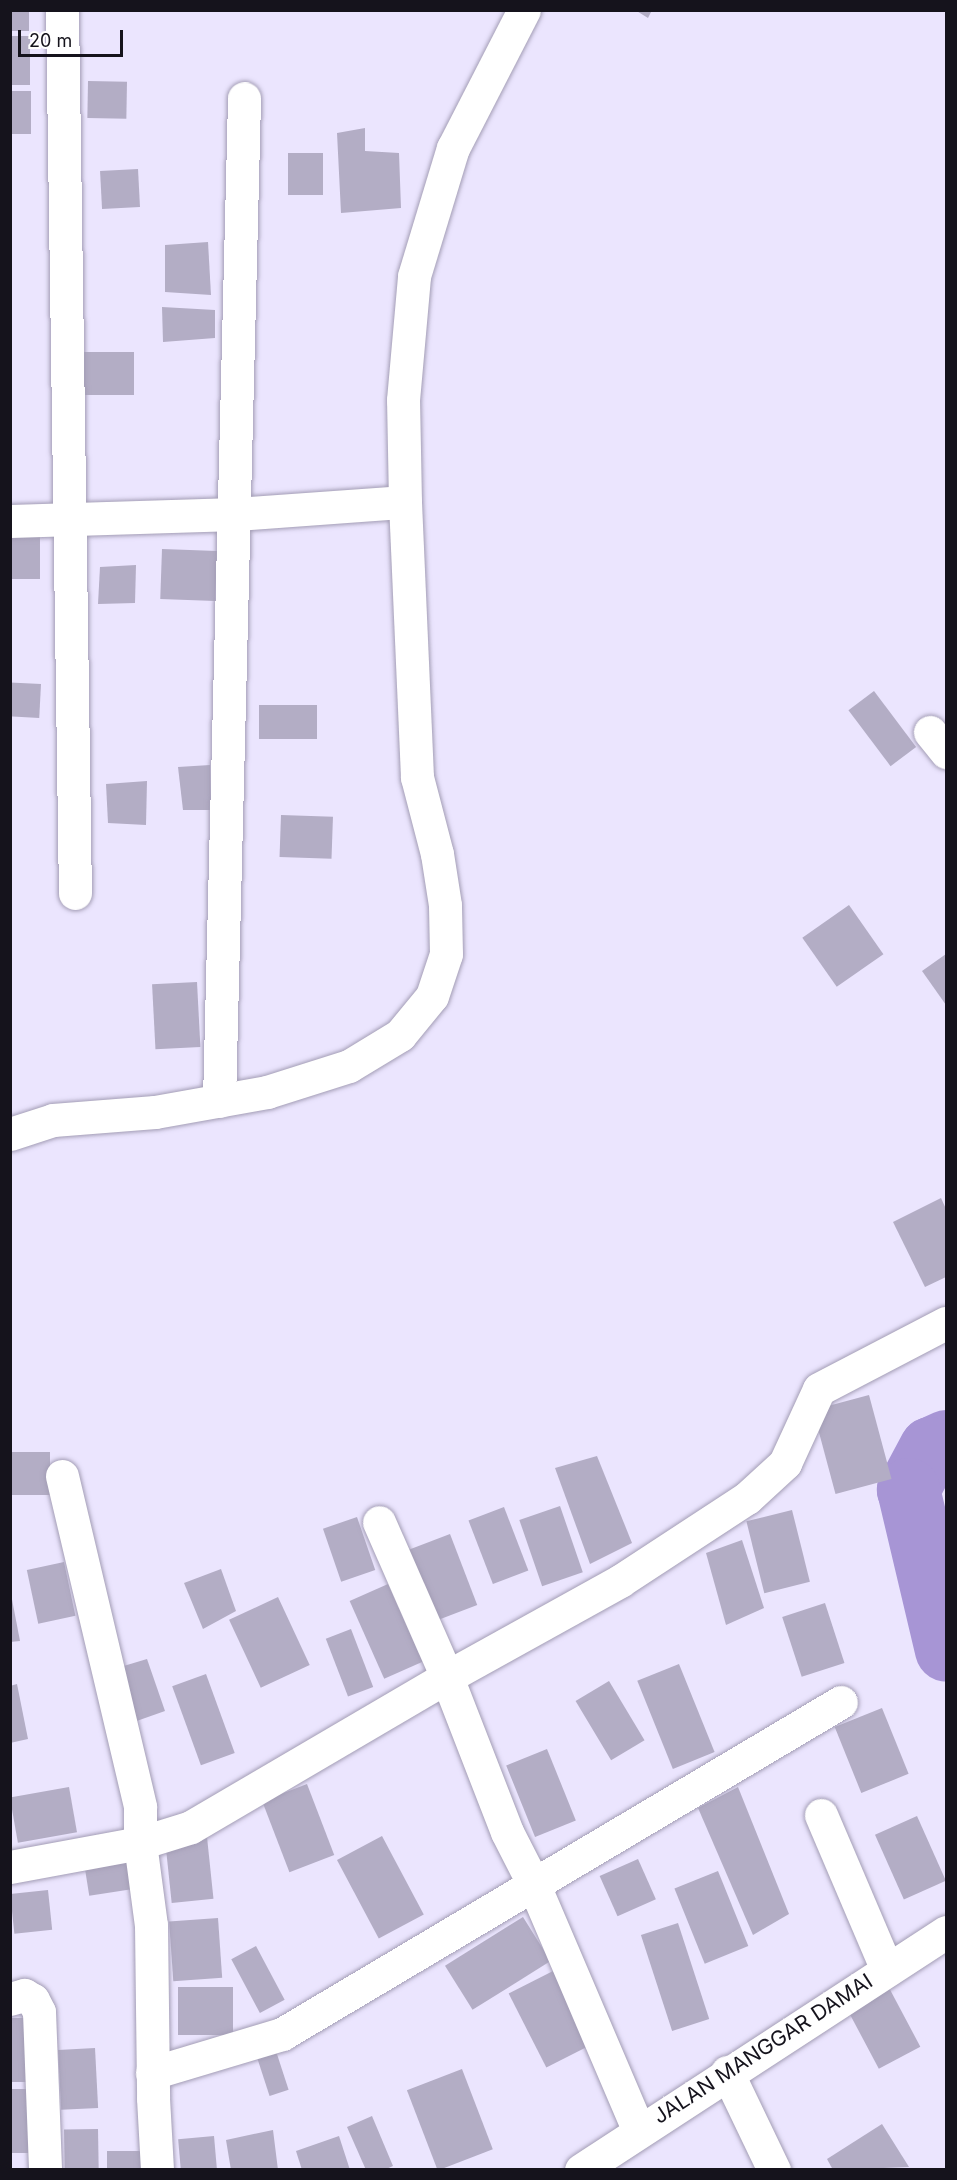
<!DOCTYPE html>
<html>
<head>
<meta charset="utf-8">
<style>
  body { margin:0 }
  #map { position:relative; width:957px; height:2180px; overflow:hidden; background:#ebe5fe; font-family:Inter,sans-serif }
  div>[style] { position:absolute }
  .river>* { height:63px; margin:-31.5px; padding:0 31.5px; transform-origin:31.5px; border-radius:31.5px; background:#a795d5 }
  .building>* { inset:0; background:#b3adc5; transform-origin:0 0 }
  .roads { filter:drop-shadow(0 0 2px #a39db5) drop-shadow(0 0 2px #a39db5) }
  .minor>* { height:33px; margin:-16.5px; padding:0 16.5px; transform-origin:16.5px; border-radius:16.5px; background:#fff }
  .tertiary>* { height:33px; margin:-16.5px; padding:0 16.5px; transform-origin:16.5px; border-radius:16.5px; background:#fff }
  span { translate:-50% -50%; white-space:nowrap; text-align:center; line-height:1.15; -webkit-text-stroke:4.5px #fff; paint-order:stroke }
  .street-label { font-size:21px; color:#15131c }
  .frame { position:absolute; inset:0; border:12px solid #15131c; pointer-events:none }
  .scale { position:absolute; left:18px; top:30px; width:105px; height:27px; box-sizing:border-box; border:3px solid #15131c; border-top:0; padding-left:8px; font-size:18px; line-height:21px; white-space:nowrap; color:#15131c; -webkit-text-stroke:4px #fff; paint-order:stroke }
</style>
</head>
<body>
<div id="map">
  <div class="river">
    <i style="left:946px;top:1441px;width:17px;rotate:156deg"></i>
    <i style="left:930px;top:1448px;width:47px;rotate:118.2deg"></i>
    <i style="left:908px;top:1489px;width:165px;rotate:76.7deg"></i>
  </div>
  <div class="building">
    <i style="left:10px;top:10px;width:19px;height:21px"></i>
    <i style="clip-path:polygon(635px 10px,652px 10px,648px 18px)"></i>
    <i style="left:10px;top:36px;width:20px;height:49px"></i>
    <i style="left:88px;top:81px;width:39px;height:37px;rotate:1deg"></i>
    <i style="left:10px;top:91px;width:21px;height:43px"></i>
    <i style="clip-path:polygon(365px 128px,365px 151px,399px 153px,401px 208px,341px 213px,337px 133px)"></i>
    <i style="left:288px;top:153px;width:35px;height:42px"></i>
    <i style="left:138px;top:169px;width:38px;height:38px;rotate:87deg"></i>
    <i style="clip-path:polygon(208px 242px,211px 295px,165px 292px,165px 245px)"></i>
    <i style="clip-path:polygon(162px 307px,215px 310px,215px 338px,163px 342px)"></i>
    <i style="left:76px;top:352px;width:58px;height:43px"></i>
    <i style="left:10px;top:528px;width:30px;height:51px"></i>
    <i style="left:162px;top:549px;width:55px;height:50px;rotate:2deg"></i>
    <i style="clip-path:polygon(136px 565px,135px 603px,98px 604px,100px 567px)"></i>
    <i style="left:41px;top:684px;width:34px;height:31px;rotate:93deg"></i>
    <i style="left:874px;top:691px;width:70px;height:32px;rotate:53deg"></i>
    <i style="left:317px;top:705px;width:34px;height:58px;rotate:90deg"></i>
    <i style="clip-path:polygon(210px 765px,211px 810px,183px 810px,178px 767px)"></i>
    <i style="clip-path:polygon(147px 781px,146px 825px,108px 823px,106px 784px)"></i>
    <i style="left:281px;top:815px;width:52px;height:42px;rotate:2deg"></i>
    <i style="left:849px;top:905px;width:60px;height:57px;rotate:55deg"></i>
    <i style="clip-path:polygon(946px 954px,946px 1005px,922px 971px)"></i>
    <i style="left:197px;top:982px;width:65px;height:45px;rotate:87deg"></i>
    <i style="clip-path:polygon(941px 1198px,946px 1209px,946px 1277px,925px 1287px,893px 1222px)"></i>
    <i style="left:869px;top:1395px;width:87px;height:58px;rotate:75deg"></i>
    <i style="left:10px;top:1452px;width:40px;height:43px"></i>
    <i style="clip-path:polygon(597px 1456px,632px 1543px,590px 1564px,555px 1468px)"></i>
    <i style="left:560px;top:1506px;width:70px;height:43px;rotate:71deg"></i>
    <i style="left:504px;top:1507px;width:68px;height:38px;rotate:69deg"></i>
    <i style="left:792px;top:1510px;width:74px;height:47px;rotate:76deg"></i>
    <i style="left:357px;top:1517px;width:56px;height:36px;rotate:71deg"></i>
    <i style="left:450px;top:1534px;width:76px;height:47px;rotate:69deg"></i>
    <i style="clip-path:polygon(742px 1540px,764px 1608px,726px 1625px,706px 1553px)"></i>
    <i style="left:64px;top:1562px;width:55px;height:38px;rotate:78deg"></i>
    <i style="clip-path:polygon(221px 1569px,236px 1611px,203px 1629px,184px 1583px)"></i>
    <i style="left:388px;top:1584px;width:85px;height:42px;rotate:66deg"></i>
    <i style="clip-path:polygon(10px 1589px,20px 1641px,10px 1642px)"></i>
    <i style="left:278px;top:1597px;width:75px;height:54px;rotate:65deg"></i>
    <i style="left:825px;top:1603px;width:63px;height:45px;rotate:72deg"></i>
    <i style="left:351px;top:1629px;width:62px;height:27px;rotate:69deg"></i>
    <i style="clip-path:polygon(147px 1659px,165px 1711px,131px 1723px,117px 1668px)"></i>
    <i style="left:679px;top:1664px;width:95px;height:45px;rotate:68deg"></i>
    <i style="left:206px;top:1674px;width:84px;height:36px;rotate:70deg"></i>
    <i style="left:609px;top:1681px;width:69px;height:39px;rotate:59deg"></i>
    <i style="clip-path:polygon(17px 1684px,28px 1739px,10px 1743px,10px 1686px)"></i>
    <i style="left:882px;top:1708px;width:71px;height:51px;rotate:68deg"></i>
    <i style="left:547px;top:1749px;width:77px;height:44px;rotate:68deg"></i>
    <i style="left:307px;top:1784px;width:76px;height:48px;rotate:69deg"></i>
    <i style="left:69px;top:1787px;width:46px;height:60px;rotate:80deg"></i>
    <i style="clip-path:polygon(738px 1787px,789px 1914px,753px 1935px,698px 1808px)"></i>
    <i style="left:917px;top:1816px;width:71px;height:46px;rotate:66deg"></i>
    <i style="left:382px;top:1836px;width:89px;height:51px;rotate:62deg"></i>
    <i style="left:207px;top:1837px;width:62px;height:42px;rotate:84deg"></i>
    <i style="left:130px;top:1859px;width:30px;height:46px;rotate:81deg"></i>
    <i style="left:638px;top:1859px;width:44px;height:42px;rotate:66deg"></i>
    <i style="left:718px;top:1871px;width:81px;height:47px;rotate:68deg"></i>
    <i style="left:48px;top:1890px;width:40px;height:38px;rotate:84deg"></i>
    <i style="left:523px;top:1917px;width:52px;height:92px;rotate:58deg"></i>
    <i style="left:218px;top:1918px;width:60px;height:49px;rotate:86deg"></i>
    <i style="left:678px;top:1923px;width:101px;height:39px;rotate:72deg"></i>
    <i style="left:256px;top:1946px;width:61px;height:28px;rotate:62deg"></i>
    <i style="left:555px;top:1970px;width:83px;height:52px;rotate:63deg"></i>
    <i style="left:887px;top:1984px;width:71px;height:47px;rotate:62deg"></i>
    <i style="left:178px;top:1987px;width:55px;height:48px"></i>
    <i style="left:10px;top:2018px;width:18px;height:64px"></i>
    <i style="left:95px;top:2048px;width:60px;height:37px;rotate:87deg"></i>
    <i style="left:275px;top:2048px;width:44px;height:20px;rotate:72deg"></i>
    <i style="left:462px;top:2069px;width:86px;height:59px;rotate:69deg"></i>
    <i style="left:10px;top:2089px;width:22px;height:64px"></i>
    <i style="clip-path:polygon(372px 2116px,393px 2166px,384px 2170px,366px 2170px,347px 2127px)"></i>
    <i style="clip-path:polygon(882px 2124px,909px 2167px,833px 2170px,827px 2159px)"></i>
    <i style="left:98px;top:2129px;width:41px;height:34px;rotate:89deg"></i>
    <i style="clip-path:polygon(273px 2130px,278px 2170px,231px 2170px,226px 2140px)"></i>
    <i style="left:214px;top:2136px;width:34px;height:36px;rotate:85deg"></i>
    <i style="clip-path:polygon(339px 2136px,350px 2170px,302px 2170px,296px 2151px)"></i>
    <i style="left:107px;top:2151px;width:39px;height:19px"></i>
  </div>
  <div class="roads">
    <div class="minor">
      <i style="left:62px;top:10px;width:883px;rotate:89.16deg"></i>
      <i style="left:930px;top:732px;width:26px;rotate:51deg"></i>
      <i style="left:219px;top:1101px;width:1003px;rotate:-88.57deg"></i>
      <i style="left:10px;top:1134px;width:45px;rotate:-18deg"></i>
      <i style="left:53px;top:1120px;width:102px;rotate:-4.5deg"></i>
      <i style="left:155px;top:1112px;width:114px;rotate:-10.1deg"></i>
      <i style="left:267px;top:1092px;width:86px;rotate:-17.6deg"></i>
      <i style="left:349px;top:1066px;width:60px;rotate:-31.3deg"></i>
      <i style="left:400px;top:1035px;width:50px;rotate:-50.6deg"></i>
      <i style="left:432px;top:996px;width:44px;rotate:-71.6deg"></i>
      <i style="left:446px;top:954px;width:49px;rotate:-91.2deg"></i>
      <i style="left:445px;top:905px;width:52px;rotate:-98.9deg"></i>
      <i style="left:437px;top:854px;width:80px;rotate:-104.6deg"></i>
      <i style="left:417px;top:777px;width:275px;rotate:-92.5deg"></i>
      <i style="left:62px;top:1476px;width:340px;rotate:76.7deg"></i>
      <i style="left:140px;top:1807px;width:36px;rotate:90deg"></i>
      <i style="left:140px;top:1843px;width:83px;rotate:82.4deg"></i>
      <i style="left:151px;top:1925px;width:173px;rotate:89.3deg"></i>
      <i style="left:153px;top:2098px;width:72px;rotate:86.8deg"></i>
      <i style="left:821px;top:1815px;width:168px;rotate:66.9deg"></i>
      <i style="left:10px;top:1867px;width:132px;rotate:-10.5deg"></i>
      <i style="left:140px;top:1843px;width:53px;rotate:-17.4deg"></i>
      <i style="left:191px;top:1827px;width:297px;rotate:-30.4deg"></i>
      <i style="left:447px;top:1677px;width:169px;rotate:-113.7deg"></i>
      <i style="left:10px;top:1999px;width:15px;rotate:-16deg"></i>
      <i style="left:24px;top:1995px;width:10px;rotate:29deg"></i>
      <i style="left:33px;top:2000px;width:13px;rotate:63deg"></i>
      <i style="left:39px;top:2012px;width:158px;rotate:87.8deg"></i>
      <i style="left:727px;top:2072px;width:109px;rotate:64.4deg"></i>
      <i style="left:152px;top:2073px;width:136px;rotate:-16.7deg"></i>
      <i style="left:282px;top:2034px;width:650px;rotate:-30.71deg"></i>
      <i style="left:638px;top:2129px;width:265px;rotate:-113.1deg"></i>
      <i style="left:534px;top:1885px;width:59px;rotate:-117deg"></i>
      <i style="left:507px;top:1832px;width:166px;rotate:-111.2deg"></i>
      <i style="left:447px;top:1677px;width:198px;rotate:-29deg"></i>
      <i style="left:620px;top:1581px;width:152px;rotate:-33.2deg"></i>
      <i style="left:747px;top:1498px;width:52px;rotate:-42.6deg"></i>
      <i style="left:785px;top:1463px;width:81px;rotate:-65.3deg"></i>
      <i style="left:819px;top:1389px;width:143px;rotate:-27.5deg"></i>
      <i style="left:581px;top:2170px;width:436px;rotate:-33.1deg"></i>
    </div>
    <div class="tertiary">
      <i style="left:10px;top:521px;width:226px;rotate:-1.8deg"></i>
      <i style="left:236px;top:514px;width:169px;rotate:-4.1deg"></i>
      <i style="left:405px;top:502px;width:102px;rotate:-91.1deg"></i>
      <i style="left:403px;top:400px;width:124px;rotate:-84.9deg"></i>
      <i style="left:414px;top:276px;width:134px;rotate:-73.1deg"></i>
      <i style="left:453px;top:148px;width:155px;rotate:-62.8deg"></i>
    </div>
  </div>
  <div class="street-label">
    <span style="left:763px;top:2049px;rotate:-33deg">JALAN MANGGAR DAMAI</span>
  </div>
  <div class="frame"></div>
  <div class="scale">20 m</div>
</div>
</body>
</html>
